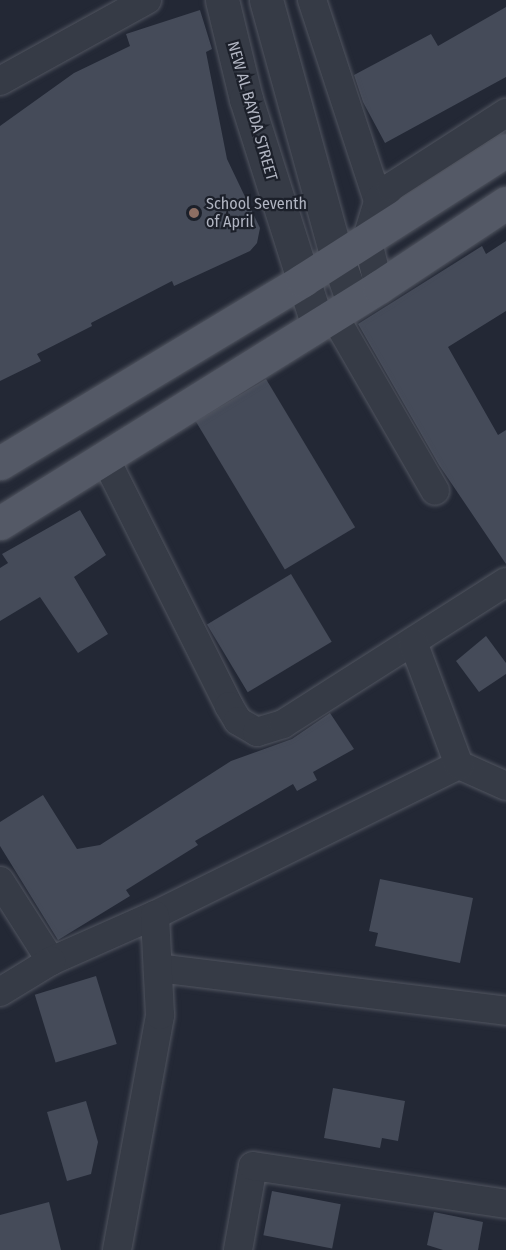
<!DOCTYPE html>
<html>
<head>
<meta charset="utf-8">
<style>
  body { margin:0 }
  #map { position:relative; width:506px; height:1250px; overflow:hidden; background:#232835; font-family:"Fira Sans Condensed",sans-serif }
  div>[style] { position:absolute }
  .building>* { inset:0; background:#454b59; transform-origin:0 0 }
  .roads { filter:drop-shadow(0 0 2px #515560) drop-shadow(0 0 2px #515560) }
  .minor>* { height:28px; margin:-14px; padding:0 14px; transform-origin:14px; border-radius:14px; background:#363b46 }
  .tertiary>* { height:33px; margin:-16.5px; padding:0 16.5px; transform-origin:16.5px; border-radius:16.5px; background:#363b46 }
  .primary>* { height:33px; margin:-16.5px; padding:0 16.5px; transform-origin:16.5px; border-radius:16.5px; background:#545966 }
  .dots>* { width:16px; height:16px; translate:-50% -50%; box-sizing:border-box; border:3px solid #1c202a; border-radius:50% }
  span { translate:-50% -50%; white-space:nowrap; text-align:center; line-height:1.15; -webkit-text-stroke:4.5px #1c202a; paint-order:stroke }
  .street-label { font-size:16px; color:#b1b5c2 }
  .poi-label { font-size:16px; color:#b1b5c2 }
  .left { translate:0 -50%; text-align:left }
</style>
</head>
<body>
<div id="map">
  <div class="building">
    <i style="clip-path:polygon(506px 7px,506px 77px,385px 143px,363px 102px,354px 75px,431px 34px,438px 46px)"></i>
    <i style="clip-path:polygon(200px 10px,212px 49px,206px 52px,227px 159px,260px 228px,257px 243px,250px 251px,174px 286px,172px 281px,91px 323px,92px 326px,37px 354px,41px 361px,0 381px,0 126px,74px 73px,130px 46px,126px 34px)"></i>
    <i style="clip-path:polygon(506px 241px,506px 311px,448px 347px,498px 435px,506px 430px,506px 564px,439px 465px,358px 324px,482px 246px,486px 254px)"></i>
    <i style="left:266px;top:379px;width:173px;height:82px;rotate:59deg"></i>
    <i style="clip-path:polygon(80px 510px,106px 555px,74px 577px,108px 634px,78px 653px,40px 597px,0 621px,0 568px,8px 563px,2px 554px)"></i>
    <i style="left:291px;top:574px;width:79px;height:98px;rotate:59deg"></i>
    <i style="clip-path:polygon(486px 636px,506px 663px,506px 674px,479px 692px,456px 661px)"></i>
    <i style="clip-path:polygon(330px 713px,354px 749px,313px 772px,317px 780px,297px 791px,293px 784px,195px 841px,198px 845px,126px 890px,130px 896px,58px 940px,0 846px,0 822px,43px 795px,77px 849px,100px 845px,231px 761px,292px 739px)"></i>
    <i style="clip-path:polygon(380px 879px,473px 898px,460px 963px,375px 946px,378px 933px,369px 931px)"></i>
    <i style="left:96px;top:976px;width:71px;height:64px;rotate:73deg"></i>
    <i style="clip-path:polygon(333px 1088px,405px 1101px,398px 1141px,382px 1138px,380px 1148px,324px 1138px)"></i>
    <i style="clip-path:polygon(86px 1101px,98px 1142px,91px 1174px,67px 1181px,47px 1112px)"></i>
    <i style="left:272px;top:1191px;width:70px;height:45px;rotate:11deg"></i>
    <i style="clip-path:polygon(49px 1202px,61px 1250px,0 1250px,0 1215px)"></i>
    <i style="clip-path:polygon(434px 1212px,483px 1222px,478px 1250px,443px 1250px,427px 1245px)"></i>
  </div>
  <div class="roads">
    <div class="minor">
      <i style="left:312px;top:0;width:212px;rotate:71.8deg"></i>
      <i style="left:0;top:81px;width:168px;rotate:-28.9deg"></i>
      <i style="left:379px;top:287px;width:50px;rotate:-103.8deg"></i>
      <i style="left:367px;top:238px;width:39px;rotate:-73deg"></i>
      <i style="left:378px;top:201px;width:19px;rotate:-47deg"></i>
      <i style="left:391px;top:187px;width:137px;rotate:-32.8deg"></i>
      <i style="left:333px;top:314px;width:204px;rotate:60deg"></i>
      <i style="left:105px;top:458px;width:277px;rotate:63.4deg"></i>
      <i style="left:229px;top:706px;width:17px;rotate:59deg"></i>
      <i style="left:238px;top:721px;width:22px;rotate:30deg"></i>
      <i style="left:257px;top:732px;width:27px;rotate:-17deg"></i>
      <i style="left:283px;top:724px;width:264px;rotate:-32.5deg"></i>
      <i style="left:459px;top:765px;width:51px;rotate:24.1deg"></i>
      <i style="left:0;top:881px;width:95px;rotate:57.5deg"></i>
      <i style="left:51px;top:961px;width:114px;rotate:-23.9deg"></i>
      <i style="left:155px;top:915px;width:339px;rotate:-26.3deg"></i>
      <i style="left:459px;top:765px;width:131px;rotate:-110.5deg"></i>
      <i style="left:158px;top:968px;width:351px;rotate:7deg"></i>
      <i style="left:0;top:992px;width:60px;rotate:-31.3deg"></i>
      <i style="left:117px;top:1250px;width:239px;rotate:-79.6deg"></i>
      <i style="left:160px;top:1015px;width:100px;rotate:-92.9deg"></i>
      <i style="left:238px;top:1250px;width:85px;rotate:-79.9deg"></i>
      <i style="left:253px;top:1166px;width:256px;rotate:8.5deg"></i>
    </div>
    <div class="tertiary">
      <i style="left:222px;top:0;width:102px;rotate:76.4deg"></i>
      <i style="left:246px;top:99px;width:235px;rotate:72.4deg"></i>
      <i style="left:266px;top:0;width:267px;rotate:74.6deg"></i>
      <i style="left:337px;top:257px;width:48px;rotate:70.4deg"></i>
    </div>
    <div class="primary">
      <i style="left:0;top:463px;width:354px;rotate:-31.1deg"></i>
      <i style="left:303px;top:280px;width:241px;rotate:-32.6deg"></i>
      <i style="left:0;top:523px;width:446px;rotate:-31.9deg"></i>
      <i style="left:379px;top:287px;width:152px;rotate:-33.5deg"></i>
    </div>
  </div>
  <div class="dots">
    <i style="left:194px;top:213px;background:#8d6e63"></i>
  </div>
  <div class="street-label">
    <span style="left:252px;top:111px;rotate:74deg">NEW AL BAYDA STREET</span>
  </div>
  <div class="poi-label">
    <span class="left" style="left:206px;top:213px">School Seventh<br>of April</span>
  </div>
</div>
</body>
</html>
